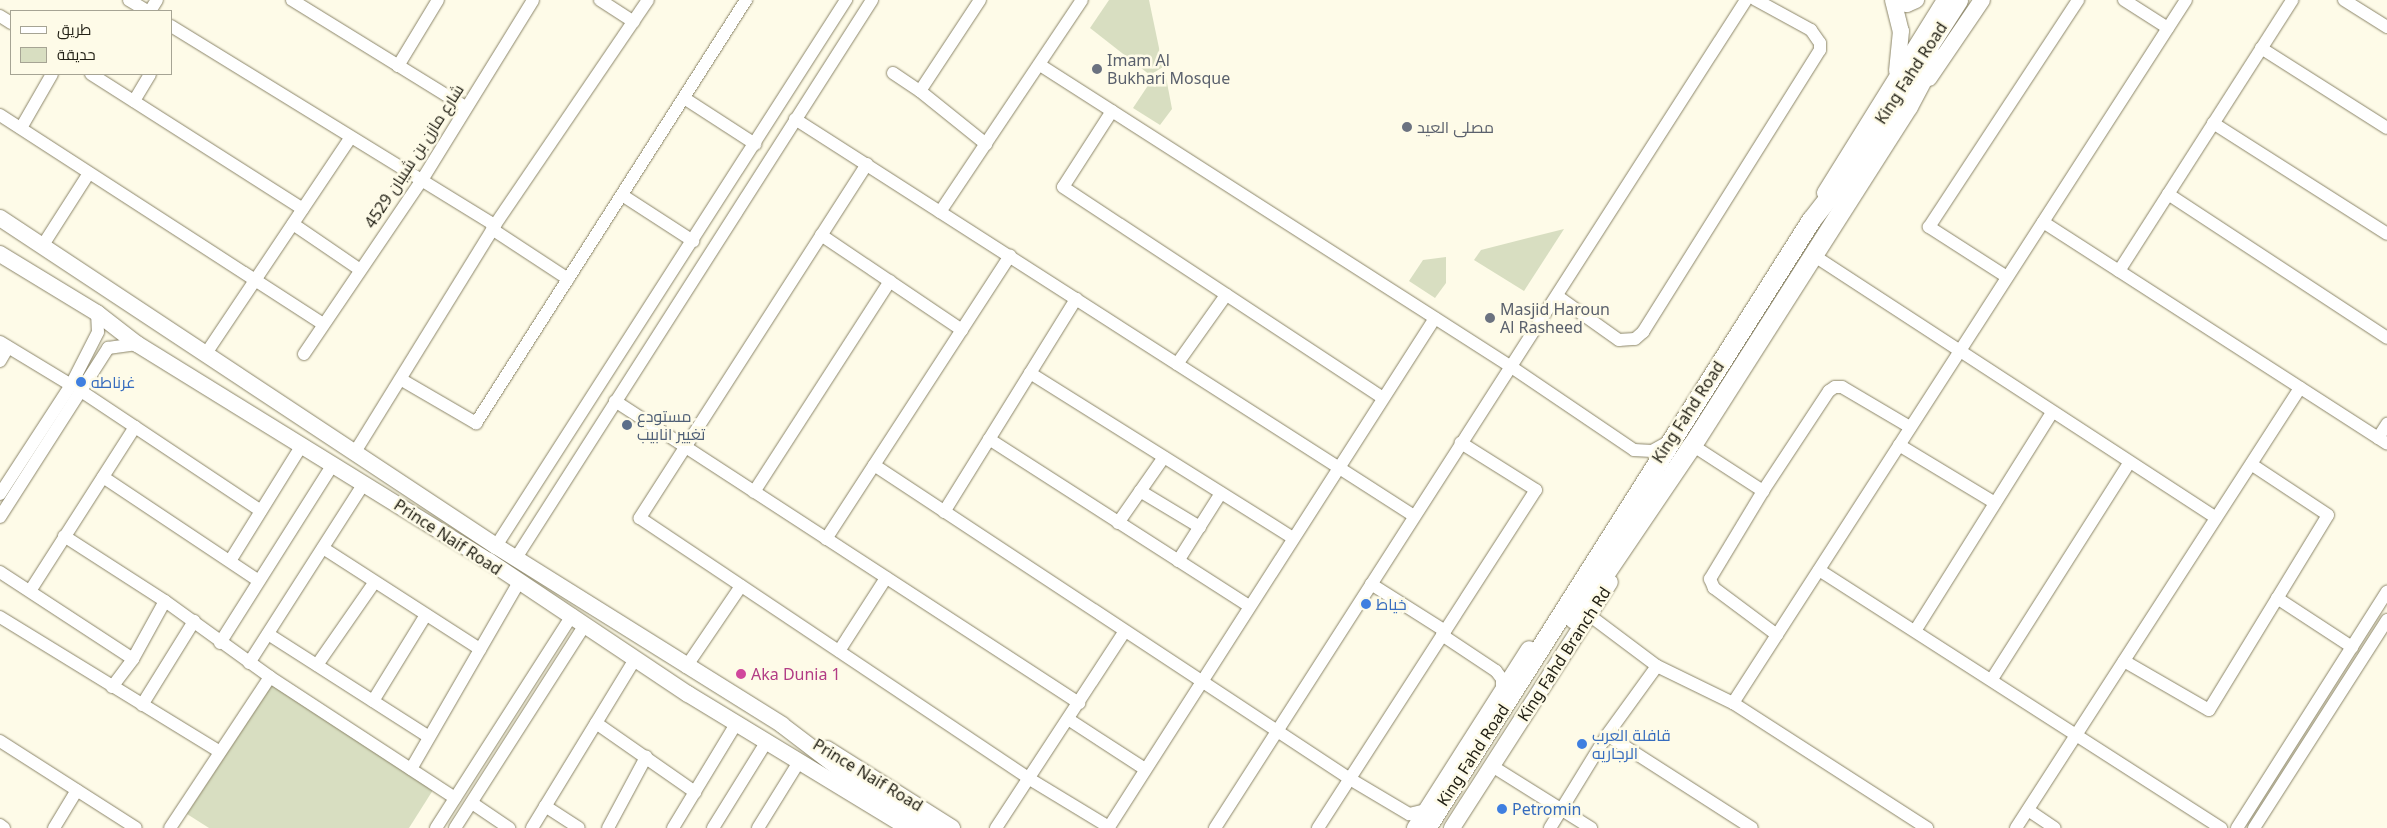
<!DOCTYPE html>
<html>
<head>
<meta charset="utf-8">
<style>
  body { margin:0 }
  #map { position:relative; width:2387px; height:828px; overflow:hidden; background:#fefbe8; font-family:"Noto Sans",Cairo,sans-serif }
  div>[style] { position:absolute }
  .green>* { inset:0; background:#d8dec1 }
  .roads { filter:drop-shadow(0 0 1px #8b8569) drop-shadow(0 0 1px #8b8569) }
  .minor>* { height:12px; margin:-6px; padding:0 6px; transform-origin:6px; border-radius:6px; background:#fff }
  .major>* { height:16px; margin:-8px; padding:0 8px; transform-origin:8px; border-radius:8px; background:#fff }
  .highway>* { height:19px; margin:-9.5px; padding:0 9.5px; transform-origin:9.5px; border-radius:9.5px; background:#fff }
  .dots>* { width:14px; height:14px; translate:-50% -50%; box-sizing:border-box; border:2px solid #fefbe8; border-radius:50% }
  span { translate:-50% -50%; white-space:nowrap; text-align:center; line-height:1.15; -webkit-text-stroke:5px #fefbe8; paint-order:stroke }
  .worship-label { font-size:16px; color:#5b616d }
  .left { translate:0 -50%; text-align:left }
  .street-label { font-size:16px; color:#232116 }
  .shop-label { font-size:16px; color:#366cbe }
  .service-label { font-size:16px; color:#4e5e75 }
  .hotel-label { font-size:16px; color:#b23c85 }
  .legend { position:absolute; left:10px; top:10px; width:162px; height:65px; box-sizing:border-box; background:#fefbe8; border:1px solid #a6a494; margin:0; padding:6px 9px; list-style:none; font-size:15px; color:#232116 }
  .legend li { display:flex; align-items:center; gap:10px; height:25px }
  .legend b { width:25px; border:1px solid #a6a494 }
</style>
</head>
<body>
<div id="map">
  <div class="green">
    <i style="clip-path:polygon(1109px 0,1149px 0,1163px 67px,1150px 75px,1090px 28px)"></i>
    <i style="clip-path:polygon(1165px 72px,1172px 109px,1160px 125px,1133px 108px,1153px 78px)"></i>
    <i style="clip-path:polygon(1564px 229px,1524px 291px,1474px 260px,1481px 250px)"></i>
    <i style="clip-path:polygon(1446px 257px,1446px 283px,1435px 298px,1409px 281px,1423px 260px)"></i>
    <i style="clip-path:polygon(272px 685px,433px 790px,409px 828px,209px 828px,187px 814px)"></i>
  </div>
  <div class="roads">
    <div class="minor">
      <i style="left:129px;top:0;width:21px;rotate:31deg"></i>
      <i style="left:292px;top:0;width:203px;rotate:31.7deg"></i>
      <i style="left:600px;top:0;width:40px;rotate:32.9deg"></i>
      <i style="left:980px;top:0;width:109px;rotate:123.4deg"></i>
      <i style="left:920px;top:91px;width:85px;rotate:38.8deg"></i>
      <i style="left:2124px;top:0;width:52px;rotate:32.5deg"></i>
      <i style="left:2344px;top:0;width:51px;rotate:32.1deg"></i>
      <i style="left:150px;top:11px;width:13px;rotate:-58deg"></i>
      <i style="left:0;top:16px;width:13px;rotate:32deg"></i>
      <i style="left:171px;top:26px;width:380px;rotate:31.6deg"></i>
      <i style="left:2261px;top:48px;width:149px;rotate:32.4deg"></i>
      <i style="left:1040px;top:65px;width:558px;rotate:32.64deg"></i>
      <i style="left:1510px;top:366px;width:150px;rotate:34.1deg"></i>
      <i style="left:1634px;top:450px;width:18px;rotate:3deg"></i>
      <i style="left:1652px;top:451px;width:18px;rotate:-29deg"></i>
      <i style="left:398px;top:66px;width:77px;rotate:-58.8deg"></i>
      <i style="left:893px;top:73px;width:32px;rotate:34deg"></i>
      <i style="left:91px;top:74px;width:251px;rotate:32.5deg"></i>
      <i style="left:684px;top:98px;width:85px;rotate:32.9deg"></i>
      <i style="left:134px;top:101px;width:31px;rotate:-59deg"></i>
      <i style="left:1112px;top:111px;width:90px;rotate:122.8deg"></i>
      <i style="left:1063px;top:187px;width:383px;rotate:33.4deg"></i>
      <i style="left:0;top:115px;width:385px;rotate:32.9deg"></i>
      <i style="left:795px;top:119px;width:735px;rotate:32.67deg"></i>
      <i style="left:2213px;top:123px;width:206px;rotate:32.5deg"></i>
      <i style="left:21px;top:128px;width:62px;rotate:-60.1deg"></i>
      <i style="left:867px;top:164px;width:421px;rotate:122.7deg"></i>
      <i style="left:640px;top:518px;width:467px;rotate:33.8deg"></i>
      <i style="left:1028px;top:778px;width:95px;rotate:31.2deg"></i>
      <i style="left:1109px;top:827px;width:604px;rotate:-57.36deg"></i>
      <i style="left:2168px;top:194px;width:262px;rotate:33.3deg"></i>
      <i style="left:622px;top:195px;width:85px;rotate:32.9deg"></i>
      <i style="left:940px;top:212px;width:255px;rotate:-56.2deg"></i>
      <i style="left:2043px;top:222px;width:409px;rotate:32.8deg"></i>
      <i style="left:293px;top:224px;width:80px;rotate:34.3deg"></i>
      <i style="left:492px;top:229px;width:91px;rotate:33.3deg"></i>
      <i style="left:821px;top:235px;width:170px;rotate:34deg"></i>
      <i style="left:43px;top:245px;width:85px;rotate:-57.4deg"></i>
      <i style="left:1813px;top:255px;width:481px;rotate:33.1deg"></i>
      <i style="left:2119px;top:271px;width:322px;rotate:-57.4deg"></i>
      <i style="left:2007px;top:277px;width:93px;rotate:-147.3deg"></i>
      <i style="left:1929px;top:227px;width:272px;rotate:-56.7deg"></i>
      <i style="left:1557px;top:296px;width:76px;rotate:35.4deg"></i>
      <i style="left:1619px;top:340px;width:16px;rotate:-4deg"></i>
      <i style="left:1635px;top:339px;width:11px;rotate:-41deg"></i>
      <i style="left:1643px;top:332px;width:333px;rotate:-57.9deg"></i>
      <i style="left:1820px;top:50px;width:7px;rotate:-90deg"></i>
      <i style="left:1820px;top:43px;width:16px;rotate:-125deg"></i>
      <i style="left:1811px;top:30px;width:63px;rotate:-151.4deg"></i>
      <i style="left:0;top:342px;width:83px;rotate:31.2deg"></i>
      <i style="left:304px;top:354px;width:210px;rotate:-55.9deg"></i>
      <i style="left:422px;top:180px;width:211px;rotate:-58.3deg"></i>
      <i style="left:205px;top:355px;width:261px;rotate:-56.2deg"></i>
      <i style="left:0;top:361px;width:16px;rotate:-60deg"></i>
      <i style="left:1177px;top:364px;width:85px;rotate:-54.6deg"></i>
      <i style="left:1030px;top:373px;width:310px;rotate:32.1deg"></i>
      <i style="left:402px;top:380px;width:86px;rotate:30.2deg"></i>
      <i style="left:476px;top:423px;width:502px;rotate:-57.45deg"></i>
      <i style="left:81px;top:391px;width:216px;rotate:33.7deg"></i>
      <i style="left:615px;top:401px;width:554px;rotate:33.06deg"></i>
      <i style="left:2378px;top:438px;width:17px;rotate:-57deg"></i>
      <i style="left:989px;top:439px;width:309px;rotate:32.7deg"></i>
      <i style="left:1692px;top:445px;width:85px;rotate:32.9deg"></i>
      <i style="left:1899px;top:445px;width:112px;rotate:31.1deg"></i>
      <i style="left:355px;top:452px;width:267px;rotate:-58.3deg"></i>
      <i style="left:495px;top:225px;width:272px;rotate:-55.8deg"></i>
      <i style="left:874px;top:465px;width:570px;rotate:33.41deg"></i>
      <i style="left:1350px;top:779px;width:69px;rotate:30.7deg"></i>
      <i style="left:1409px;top:814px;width:17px;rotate:-13deg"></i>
      <i style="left:103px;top:477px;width:187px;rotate:33.7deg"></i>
      <i style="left:1140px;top:491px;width:70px;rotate:31deg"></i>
      <i style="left:754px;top:492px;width:251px;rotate:-57.2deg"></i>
      <i style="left:0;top:494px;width:130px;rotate:-56.9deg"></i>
      <i style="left:71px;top:385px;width:59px;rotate:-63deg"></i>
      <i style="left:98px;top:332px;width:19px;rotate:-93deg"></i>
      <i style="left:944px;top:512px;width:251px;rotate:-58.2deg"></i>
      <i style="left:0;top:517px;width:201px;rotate:-57.4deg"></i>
      <i style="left:108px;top:348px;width:29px;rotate:-8deg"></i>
      <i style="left:1118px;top:523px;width:80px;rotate:-55.1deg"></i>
      <i style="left:64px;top:536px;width:120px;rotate:32.8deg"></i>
      <i style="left:165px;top:601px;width:130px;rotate:35.9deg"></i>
      <i style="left:270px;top:677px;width:221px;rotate:33.2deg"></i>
      <i style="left:826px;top:539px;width:338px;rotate:-57deg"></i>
      <i style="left:496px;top:546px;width:649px;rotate:-57.34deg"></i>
      <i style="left:323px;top:548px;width:187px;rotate:32.8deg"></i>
      <i style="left:516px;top:558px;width:662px;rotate:-57.46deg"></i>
      <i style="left:230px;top:561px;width:137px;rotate:-58.2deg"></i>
      <i style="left:1178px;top:561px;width:80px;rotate:-57.7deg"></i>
      <i style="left:1819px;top:570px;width:478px;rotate:32.7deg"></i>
      <i style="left:0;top:572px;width:159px;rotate:33.2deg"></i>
      <i style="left:1371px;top:584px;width:88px;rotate:32.4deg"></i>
      <i style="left:30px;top:591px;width:195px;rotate:-57.4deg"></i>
      <i style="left:2277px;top:598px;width:90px;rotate:33.2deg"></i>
      <i style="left:1589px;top:615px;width:85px;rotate:36.9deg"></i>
      <i style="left:1657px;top:666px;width:85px;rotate:26deg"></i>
      <i style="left:1733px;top:703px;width:231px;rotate:32.8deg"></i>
      <i style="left:0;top:617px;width:258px;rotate:31.5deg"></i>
      <i style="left:1915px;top:631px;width:257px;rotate:-57.9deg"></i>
      <i style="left:268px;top:634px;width:191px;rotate:32.6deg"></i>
      <i style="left:1442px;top:635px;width:65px;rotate:33.7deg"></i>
      <i style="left:1496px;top:671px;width:10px;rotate:53deg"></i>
      <i style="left:1502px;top:679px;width:10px;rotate:90deg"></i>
      <i style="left:1777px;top:635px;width:79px;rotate:-143.3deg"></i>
      <i style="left:1714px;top:588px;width:10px;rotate:-114deg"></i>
      <i style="left:1710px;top:579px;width:103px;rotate:-58.9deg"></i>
      <i style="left:1763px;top:491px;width:120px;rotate:-56.6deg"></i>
      <i style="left:1829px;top:391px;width:7px;rotate:-34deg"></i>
      <i style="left:1835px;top:387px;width:7px"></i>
      <i style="left:1842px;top:387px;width:79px;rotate:30.5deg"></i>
      <i style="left:220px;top:643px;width:212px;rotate:-57.7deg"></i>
      <i style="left:839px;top:651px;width:87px;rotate:-57.2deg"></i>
      <i style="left:2124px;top:661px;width:98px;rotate:30deg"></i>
      <i style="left:2209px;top:710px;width:228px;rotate:-58.6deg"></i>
      <i style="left:2328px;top:515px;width:92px;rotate:-146.5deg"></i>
      <i style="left:249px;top:663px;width:214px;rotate:-57.4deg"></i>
      <i style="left:317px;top:665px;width:100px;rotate:-55.2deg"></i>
      <i style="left:686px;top:667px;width:98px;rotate:-55.8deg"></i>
      <i style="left:1992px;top:679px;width:256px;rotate:-57.6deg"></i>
      <i style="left:112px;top:687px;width:35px;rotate:-53deg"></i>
      <i style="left:133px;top:659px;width:66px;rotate:-61.1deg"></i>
      <i style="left:373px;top:701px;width:101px;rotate:-58.4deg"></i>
      <i style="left:1733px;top:703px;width:836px;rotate:-57.2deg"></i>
      <i style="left:142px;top:705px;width:99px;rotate:-58.2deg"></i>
      <i style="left:1068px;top:719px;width:92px;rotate:33deg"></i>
      <i style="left:596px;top:723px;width:121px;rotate:34.9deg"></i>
      <i style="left:1607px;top:735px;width:172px;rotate:32.7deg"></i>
      <i style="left:0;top:741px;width:161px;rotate:32.6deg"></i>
      <i style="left:1492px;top:766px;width:117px;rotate:32.1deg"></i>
      <i style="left:411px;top:769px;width:216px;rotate:-60deg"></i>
      <i style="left:472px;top:803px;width:45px;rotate:34deg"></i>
      <i style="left:545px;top:806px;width:40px;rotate:32.9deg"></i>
      <i style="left:2028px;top:810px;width:32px;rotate:34deg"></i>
      <i style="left:0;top:825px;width:5px;rotate:37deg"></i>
      <i style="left:54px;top:828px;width:44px;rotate:-58.8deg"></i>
      <i style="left:170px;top:828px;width:181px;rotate:-56.5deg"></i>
      <i style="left:436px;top:828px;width:253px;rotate:-57.4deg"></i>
      <i style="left:455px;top:828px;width:240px;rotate:-57.4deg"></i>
      <i style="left:532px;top:828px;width:198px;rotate:-58.6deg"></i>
      <i style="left:608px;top:828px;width:81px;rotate:-61.8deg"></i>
      <i style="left:673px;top:828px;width:122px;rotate:-58.8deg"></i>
      <i style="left:713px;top:828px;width:102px;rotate:-58.2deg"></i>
      <i style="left:758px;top:828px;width:78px;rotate:-58.2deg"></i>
      <i style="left:996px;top:828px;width:235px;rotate:-56.8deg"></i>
      <i style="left:1215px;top:828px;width:984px;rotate:-57.33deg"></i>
      <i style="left:1318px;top:828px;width:402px;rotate:-57.2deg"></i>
      <i style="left:1536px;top:490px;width:89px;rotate:-147.9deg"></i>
      <i style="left:1550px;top:828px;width:109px;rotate:-58.5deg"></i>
      <i style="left:1607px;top:735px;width:85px;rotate:-54.1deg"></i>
      <i style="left:2016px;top:828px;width:524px;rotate:-57.16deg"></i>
      <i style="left:2237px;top:828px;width:280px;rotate:-57.6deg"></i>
      <i style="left:2254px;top:828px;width:247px;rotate:-57.4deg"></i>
    </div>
    <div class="major">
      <i style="left:1893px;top:0;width:32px;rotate:76deg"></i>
      <i style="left:1901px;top:31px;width:40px;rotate:95.7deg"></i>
      <i style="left:1901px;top:0;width:7px;rotate:34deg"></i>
      <i style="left:1907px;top:4px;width:10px;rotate:-24deg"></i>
      <i style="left:1929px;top:78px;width:94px;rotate:-55.8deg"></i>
      <i style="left:1825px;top:193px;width:227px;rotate:-58.1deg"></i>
      <i style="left:0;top:218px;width:595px;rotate:33.48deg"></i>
      <i style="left:496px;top:546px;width:337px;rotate:32deg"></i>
      <i style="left:782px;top:725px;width:79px;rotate:37.3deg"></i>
      <i style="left:845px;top:773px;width:102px;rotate:32.6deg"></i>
      <i style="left:0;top:254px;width:114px;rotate:31.3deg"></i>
      <i style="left:97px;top:313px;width:51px;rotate:37.8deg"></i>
      <i style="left:137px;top:344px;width:414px;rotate:31.7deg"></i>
      <i style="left:489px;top:561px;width:239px;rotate:33.8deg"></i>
      <i style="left:688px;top:694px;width:258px;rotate:31.3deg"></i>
      <i style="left:827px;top:749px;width:148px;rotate:32.3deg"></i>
      <i style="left:1415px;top:828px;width:212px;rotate:-57.5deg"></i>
      <i style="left:1452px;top:828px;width:292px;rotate:-57.3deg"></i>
    </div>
    <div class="highway">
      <i style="left:1574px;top:619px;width:210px;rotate:-55.9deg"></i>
      <i style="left:1692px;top:445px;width:402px;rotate:-57.5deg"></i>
      <i style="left:1908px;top:106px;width:55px;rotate:-62deg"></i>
      <i style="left:1426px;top:828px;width:720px;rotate:-57.66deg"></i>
      <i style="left:1811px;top:220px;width:52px;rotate:-52deg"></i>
      <i style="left:1843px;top:179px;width:213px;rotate:-57.3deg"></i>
    </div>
  </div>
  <div class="dots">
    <i style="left:1097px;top:69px;background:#6b7280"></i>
    <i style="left:1407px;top:127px;background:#6b7280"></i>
    <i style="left:1490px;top:318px;background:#6b7280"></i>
    <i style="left:81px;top:382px;background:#3f7fe0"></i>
    <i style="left:627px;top:425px;background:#5c6f8a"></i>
    <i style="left:1366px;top:604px;background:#3f7fe0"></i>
    <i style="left:741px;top:674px;background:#d1479c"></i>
    <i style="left:1582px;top:744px;background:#3f7fe0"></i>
    <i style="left:1502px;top:809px;background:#3f7fe0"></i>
  </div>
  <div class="worship-label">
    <span class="left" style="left:1107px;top:69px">Imam Al<br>Bukhari Mosque</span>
    <span class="left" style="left:1417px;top:127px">مصلى العيد</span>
    <span class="left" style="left:1500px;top:318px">Masjid Haroun<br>Al Rasheed</span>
  </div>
  <div class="street-label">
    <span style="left:1911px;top:73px;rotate:-57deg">King Fahd Road</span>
    <span style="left:414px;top:156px;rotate:-57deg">شارع مازن بن شيبان 4529</span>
    <span style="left:1688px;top:412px;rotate:-57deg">King Fahd Road</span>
    <span style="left:448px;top:537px;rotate:33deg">Prince Naif Road</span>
    <span style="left:1564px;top:654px;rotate:-57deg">King Fahd Branch Rd</span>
    <span style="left:1473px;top:755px;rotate:-57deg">King Fahd Road</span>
    <span style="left:868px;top:775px;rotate:31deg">Prince Naif Road</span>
  </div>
  <div class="shop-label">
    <span class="left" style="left:91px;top:382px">غرناطه</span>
    <span class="left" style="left:1376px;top:604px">خياط</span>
    <span class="left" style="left:1592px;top:744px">قافلة العرب<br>الرجاريه</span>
    <span class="left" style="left:1512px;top:809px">Petromin</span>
  </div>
  <div class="service-label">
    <span class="left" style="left:637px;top:425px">مستودع<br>تغيير انابيب</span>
  </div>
  <div class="hotel-label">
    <span class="left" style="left:751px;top:674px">Aka Dunia 1</span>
  </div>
  <ul class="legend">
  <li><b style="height:6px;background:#fff"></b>طريق</li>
  <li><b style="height:14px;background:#d8dec1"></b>حديقة</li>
  </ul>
</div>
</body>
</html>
